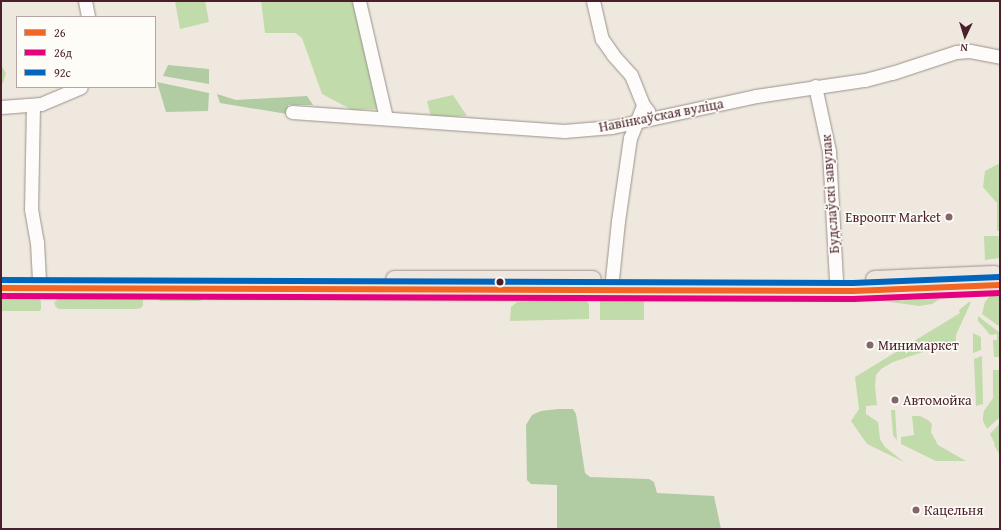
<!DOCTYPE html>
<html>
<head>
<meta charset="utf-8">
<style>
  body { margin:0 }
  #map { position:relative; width:1001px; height:530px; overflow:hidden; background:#efe8de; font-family:"Gentium Book Plus",serif }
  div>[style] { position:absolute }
  .green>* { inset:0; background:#c2dbab; transform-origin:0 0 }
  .forest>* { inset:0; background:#b1cba2 }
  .roads { filter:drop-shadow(0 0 1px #9b918e) drop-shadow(0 0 1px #9b918e) }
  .minor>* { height:13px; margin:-6.5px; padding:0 6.5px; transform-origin:6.5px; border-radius:6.5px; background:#fdfcfa }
  .major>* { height:17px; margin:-8.5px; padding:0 8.5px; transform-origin:8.5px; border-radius:8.5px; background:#efe6df }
  .bus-1>* { height:6px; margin:-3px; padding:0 3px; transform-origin:3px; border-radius:3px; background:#f26522 }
  .bus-2>* { height:6px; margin:-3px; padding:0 3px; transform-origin:3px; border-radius:3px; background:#e5007d }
  .bus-3>* { height:6px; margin:-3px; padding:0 3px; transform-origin:3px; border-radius:3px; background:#0065bd }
  .dots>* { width:11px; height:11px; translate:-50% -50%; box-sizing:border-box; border:2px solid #fdfcf7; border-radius:50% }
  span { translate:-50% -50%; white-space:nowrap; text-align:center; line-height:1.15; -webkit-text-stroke:3px #fdfcf7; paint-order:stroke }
  .street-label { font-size:14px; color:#4a1f2b }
  .poi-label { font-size:14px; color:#4a1f2b }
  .right { translate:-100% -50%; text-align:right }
  .left { translate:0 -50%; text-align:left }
  .frame { position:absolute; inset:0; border:2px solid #4a1f2b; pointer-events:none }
  .legend { position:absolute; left:16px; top:16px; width:140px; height:72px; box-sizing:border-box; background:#fdfcf7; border:1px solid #b5a4a5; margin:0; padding:5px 7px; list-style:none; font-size:12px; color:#4a1f2b }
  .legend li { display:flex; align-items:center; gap:8px; height:20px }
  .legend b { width:20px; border:1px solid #b5a4a5 }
  .north { position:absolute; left:945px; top:16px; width:40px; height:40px; -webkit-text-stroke:3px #fdfcf7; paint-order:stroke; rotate:184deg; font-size:11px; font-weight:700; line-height:16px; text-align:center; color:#4a1f2b }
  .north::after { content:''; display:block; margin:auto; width:14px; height:18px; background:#4a1f2b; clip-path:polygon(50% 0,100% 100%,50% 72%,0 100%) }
</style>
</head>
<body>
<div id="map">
  <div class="green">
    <i style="clip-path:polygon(175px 1px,205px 1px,209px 22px,180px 29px)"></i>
    <i style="clip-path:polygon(261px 1px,354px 1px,378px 109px,352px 110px,322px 94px,302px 38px,295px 33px,265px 33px)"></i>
    <i style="clip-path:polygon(1px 65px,6px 73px,3px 83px,1px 85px)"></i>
    <i style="clip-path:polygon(453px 95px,467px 116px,431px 117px,427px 101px)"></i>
    <i style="clip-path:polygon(1000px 163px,1000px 231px,997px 231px,997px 203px,983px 187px,985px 171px)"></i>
    <i style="clip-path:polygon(984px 236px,1000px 236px,999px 258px,985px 260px)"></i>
    <i style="clip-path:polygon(60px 296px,141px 296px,143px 298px,143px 305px,141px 308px,136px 309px,59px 309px,56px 307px,54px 303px)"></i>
    <i style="clip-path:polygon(200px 296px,201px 301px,159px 301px,162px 297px)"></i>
    <i style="clip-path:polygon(990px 296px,1000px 296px,1000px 327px,982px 314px,985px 302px)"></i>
    <i style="clip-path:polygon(1px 298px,38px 298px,41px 301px,41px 309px,40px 311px,1px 311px)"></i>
    <i style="left:600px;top:299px;width:44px;height:21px"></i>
    <i style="clip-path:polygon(940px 299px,932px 304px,919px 306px,883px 301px)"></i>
    <i style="clip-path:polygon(585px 300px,589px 304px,589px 319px,510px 321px,511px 307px,517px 302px)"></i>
    <i style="clip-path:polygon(969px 302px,971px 302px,956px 335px,956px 341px,893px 362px,881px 369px,876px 375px,875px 387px,877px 405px,866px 406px,866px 414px,878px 422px,880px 439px,885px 447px,904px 462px,867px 444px,851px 421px,859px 409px,855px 377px,960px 313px,959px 310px)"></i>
    <i style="clip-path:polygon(978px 316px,1000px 333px,1000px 357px,994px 357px,993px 340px,997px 340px,997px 334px,990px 335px,986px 330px,978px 321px)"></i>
    <i style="clip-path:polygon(973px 333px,981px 337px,981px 350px,973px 353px)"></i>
    <i style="clip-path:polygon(982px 356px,983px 404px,976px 406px,974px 359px)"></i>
    <i style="clip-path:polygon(993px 370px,1000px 370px,1000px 417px,987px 429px,983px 421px,983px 416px,984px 411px,993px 398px)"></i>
    <i style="clip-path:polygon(891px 410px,895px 410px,897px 441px,893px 435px)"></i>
    <i style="clip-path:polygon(912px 416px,920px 416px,928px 420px,932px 424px,931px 432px,938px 445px,966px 461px,936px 461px,901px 444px,901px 437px,914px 435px)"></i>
    <i style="clip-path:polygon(1000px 423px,1000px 455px,994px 445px,995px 444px,990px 434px)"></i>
  </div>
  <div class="forest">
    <i style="clip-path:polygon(168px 65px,209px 69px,209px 84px,163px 76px)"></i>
    <i style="clip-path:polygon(157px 82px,209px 93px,208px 111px,166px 112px)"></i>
    <i style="clip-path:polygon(217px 94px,236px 100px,307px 96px,313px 105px,288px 105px,287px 114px,220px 103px)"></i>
    <i style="clip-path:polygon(558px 409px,573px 409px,576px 414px,585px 473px,590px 477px,649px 479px,654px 482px,657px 493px,714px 496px,721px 529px,557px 529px,557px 485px,531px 484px,527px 480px,526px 425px,532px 415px,541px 411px)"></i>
  </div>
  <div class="roads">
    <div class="minor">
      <i style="left:85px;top:1px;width:16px;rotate:79deg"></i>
      <i style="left:359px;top:1px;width:120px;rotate:77deg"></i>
      <i style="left:593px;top:1px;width:39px;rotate:77deg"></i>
      <i style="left:602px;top:39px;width:19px;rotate:55deg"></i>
      <i style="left:613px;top:55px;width:27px;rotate:48deg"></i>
      <i style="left:631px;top:75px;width:32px;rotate:68deg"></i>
      <i style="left:643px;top:105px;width:8px;rotate:50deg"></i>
      <i style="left:815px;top:86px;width:66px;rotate:77.8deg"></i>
      <i style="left:829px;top:151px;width:129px;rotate:86.9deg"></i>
      <i style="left:33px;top:106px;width:103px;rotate:91.1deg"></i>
      <i style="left:31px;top:209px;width:34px;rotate:80deg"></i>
      <i style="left:37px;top:242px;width:36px;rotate:87deg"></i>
      <i style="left:1px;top:107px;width:40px;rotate:-4.3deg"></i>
      <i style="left:41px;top:104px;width:43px;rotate:-23deg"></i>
      <i style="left:292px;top:112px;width:273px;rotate:4deg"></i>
      <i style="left:564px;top:131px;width:48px;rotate:-4.8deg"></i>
      <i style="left:612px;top:127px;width:147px;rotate:-12.1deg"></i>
      <i style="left:756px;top:96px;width:110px;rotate:-8.4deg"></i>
      <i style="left:865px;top:80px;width:28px;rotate:-15deg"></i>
      <i style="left:892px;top:73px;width:67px;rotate:-18.2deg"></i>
      <i style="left:956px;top:52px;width:14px;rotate:-4deg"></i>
      <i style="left:970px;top:51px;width:31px;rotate:11deg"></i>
      <i style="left:612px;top:279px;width:58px;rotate:-84.1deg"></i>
      <i style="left:618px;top:221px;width:84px;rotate:-81.8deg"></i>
      <i style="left:630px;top:138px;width:35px;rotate:-68deg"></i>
    </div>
    <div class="major">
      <i style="left:394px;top:279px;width:198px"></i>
      <i style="left:874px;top:279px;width:120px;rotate:-2.4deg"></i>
      <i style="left:1px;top:288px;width:504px;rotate:0.34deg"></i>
      <i style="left:505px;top:291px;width:348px"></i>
      <i style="left:853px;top:291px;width:147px;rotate:-2.3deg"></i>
    </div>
  </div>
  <div class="bus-1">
    <i style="left:1px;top:288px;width:852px;rotate:0.2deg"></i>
    <i style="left:853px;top:291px;width:147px;rotate:-2.3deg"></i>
  </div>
  <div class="bus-2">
    <i style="left:1px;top:296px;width:852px;rotate:0.2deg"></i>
    <i style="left:853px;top:299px;width:147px;rotate:-2.3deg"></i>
  </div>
  <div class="bus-3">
    <i style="left:1px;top:280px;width:852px;rotate:0.2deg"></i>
    <i style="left:853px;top:283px;width:147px;rotate:-2.3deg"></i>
  </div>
  <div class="dots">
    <i style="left:949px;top:217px;background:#84656a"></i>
    <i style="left:500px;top:282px;background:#4a1f2b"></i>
    <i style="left:870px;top:345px;background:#84656a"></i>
    <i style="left:895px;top:400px;background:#84656a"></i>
    <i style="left:916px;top:510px;background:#84656a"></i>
  </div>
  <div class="street-label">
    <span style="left:661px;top:115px;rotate:-11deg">Навінкаўская вуліца</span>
    <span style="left:830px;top:194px;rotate:-94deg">Будслаўскі завулак</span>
  </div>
  <div class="poi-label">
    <span class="right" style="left:941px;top:217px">Евроопт Market</span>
    <span class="left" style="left:878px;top:345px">Минимаркет</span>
    <span class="left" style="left:903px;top:400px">Автомойка</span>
    <span class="left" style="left:924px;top:510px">Кацельня</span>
  </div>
  <div class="frame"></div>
  <ul class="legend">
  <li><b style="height:5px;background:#f26522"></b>26</li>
  <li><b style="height:5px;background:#e5007d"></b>26д</li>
  <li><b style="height:5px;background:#0065bd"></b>92с</li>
  </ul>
  <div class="north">N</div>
</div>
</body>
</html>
